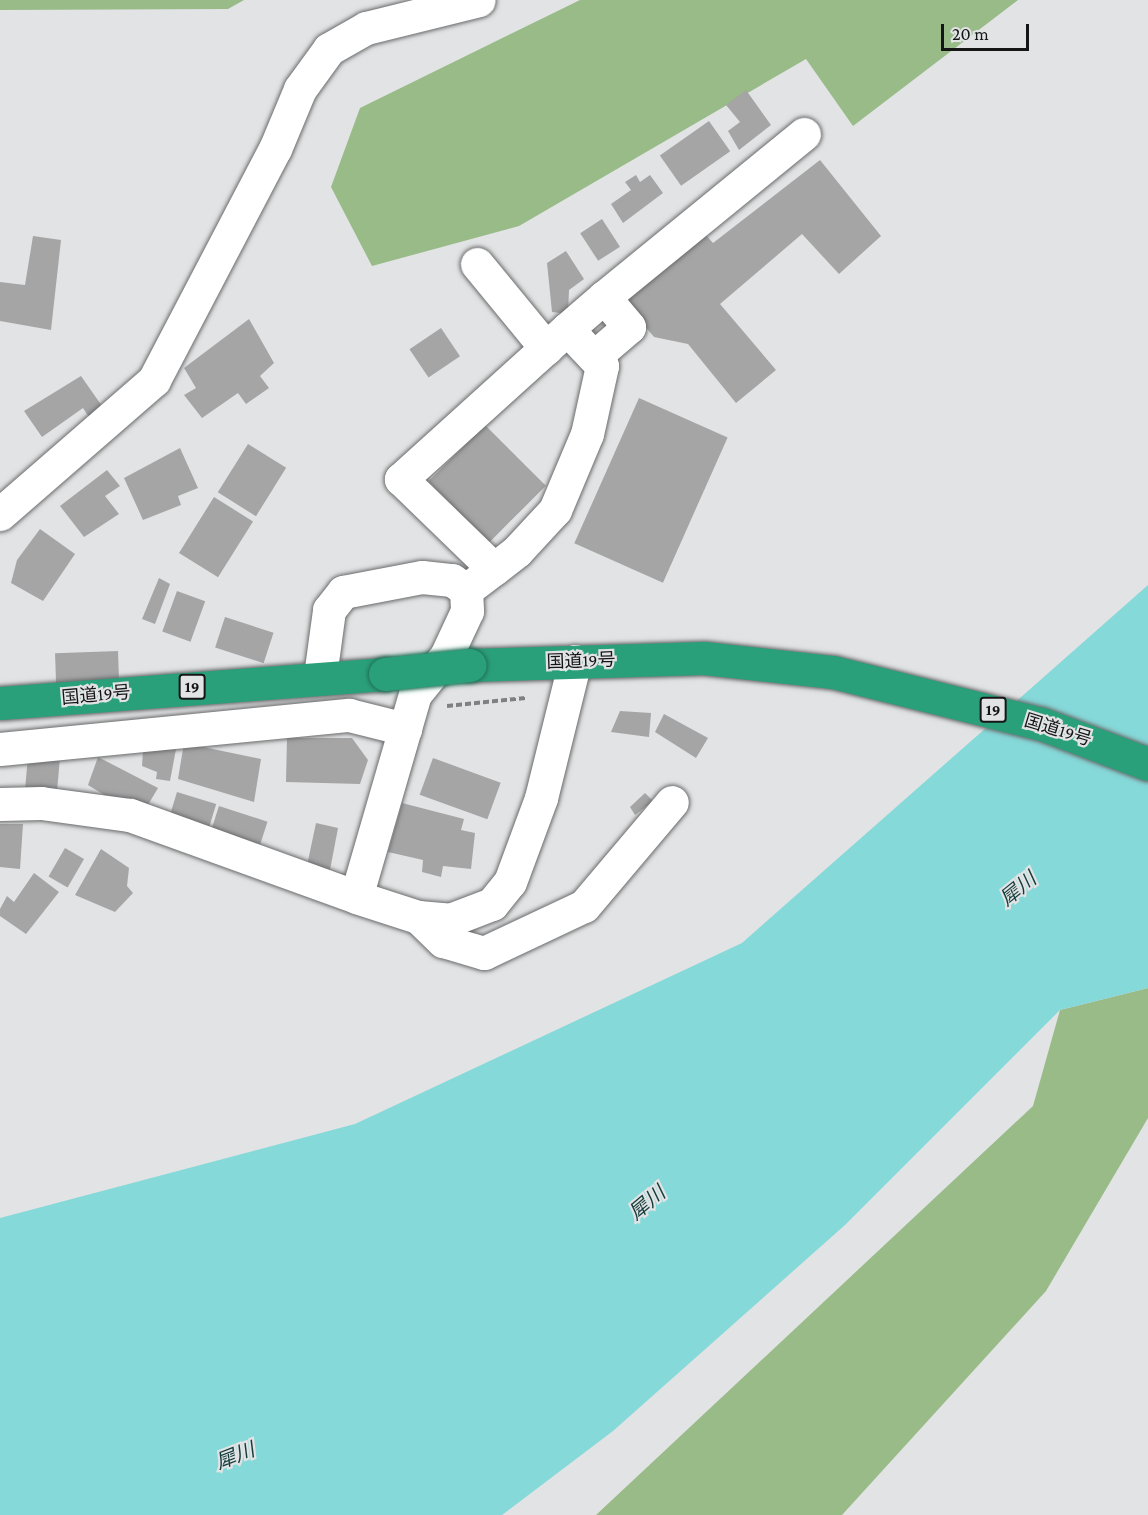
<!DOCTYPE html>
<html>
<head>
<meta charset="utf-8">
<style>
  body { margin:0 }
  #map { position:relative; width:1148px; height:1515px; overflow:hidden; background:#e2e3e4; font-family:"Crimson Pro","Noto Sans JP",serif }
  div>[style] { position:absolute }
  .forest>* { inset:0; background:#98bb88 }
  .water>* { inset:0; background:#86d9d9 }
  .building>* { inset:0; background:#a5a5a6; transform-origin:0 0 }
  .path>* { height:4px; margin-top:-2px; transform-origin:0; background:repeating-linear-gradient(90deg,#7f8081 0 6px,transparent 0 9px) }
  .roads { filter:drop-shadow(0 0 2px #6a6b6c) drop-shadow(0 0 2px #6a6b6c) }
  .minor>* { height:33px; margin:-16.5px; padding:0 16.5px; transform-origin:16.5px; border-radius:16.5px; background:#fff }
  .highway>* { height:33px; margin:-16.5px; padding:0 16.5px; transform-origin:16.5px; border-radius:16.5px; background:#2aa07a }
  .bridges { filter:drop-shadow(0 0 2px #236f57) drop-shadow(0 0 2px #236f57) }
  .highway-bridge>* { height:33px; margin:-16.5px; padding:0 16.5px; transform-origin:16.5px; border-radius:16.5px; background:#2aa07a }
  span { translate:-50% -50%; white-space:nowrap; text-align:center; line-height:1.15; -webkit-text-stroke:4.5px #e2e3e4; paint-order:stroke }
  .shield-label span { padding:2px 4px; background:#e2e3e4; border:2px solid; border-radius:4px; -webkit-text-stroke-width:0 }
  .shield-label { font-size:16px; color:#151515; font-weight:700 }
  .street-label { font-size:18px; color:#151515 }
  .water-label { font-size:20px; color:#143c3c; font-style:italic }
  .scale { position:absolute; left:941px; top:24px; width:88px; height:27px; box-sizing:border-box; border:3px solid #151515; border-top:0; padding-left:8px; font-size:18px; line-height:21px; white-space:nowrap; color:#151515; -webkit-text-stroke:4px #e2e3e4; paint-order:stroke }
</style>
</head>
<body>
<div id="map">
  <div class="forest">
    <i style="clip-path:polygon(0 0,244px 0,228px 9px,0 10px)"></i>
    <i style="clip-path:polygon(580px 0,1018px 0,853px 126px,806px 59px,519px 226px,372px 266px,331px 187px,360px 108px)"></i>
    <i style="clip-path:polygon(1148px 988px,1148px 1118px,1046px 1291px,842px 1515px,596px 1515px,1033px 1106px,1060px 1010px)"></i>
  </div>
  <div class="water">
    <i style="clip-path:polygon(1148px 585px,1148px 988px,1060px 1010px,845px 1225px,613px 1431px,502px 1515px,0 1515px,0 1218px,355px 1124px,742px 943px)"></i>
  </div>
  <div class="building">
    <i style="clip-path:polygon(746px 90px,771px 125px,739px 150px,728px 131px,740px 122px,726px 105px)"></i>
    <i style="left:709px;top:121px;width:37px;height:60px;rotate:55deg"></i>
    <i style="clip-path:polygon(820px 160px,881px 236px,839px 274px,802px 234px,720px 304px,776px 370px,736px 403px,688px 344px,654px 337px,622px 299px,703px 232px,713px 243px)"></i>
    <i style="clip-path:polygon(636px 175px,640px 182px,650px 175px,663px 193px,623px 223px,611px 204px,631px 190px,625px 182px)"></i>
    <i style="left:602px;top:219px;width:33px;height:26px;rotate:57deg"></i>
    <i style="clip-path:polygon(33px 236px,61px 240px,51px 330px,0 321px,0 282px,25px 285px)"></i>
    <i style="clip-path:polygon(566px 251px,584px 279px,569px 290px,568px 314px,552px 312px,547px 263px)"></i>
    <i style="clip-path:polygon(249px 319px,274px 363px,260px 376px,269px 388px,246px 404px,238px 393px,202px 418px,184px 395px,196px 388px,184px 368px)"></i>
    <i style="left:441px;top:328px;width:34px;height:38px;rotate:56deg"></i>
    <i style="clip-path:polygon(81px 376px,102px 406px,89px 417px,83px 408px,42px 437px,24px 411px)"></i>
    <i style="left:639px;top:398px;width:97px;height:159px;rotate:24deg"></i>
    <i style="left:485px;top:425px;width:86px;height:80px;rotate:45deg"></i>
    <i style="left:248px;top:444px;width:45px;height:57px;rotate:32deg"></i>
    <i style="clip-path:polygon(180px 448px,198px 488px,178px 496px,181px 505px,143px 520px,124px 478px)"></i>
    <i style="clip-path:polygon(107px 470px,120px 486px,105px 496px,119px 514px,84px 537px,60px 506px)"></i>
    <i style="left:214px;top:497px;width:46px;height:66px;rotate:32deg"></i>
    <i style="clip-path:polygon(40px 529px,75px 554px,43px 601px,11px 583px,17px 560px)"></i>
    <i style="clip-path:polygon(159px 578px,170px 584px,155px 624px,142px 619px)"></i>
    <i style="left:177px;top:591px;width:30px;height:43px;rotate:20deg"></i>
    <i style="left:225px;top:617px;width:51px;height:32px;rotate:18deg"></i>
    <i style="left:118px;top:651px;width:30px;height:63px;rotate:88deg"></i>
    <i style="clip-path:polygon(620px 711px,651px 713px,649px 737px,611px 732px)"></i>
    <i style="clip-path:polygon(664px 714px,708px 738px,696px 758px,655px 732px)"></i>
    <i style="clip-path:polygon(287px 738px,352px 738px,368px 760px,360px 784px,286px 782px)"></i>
    <i style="clip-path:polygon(184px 743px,261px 759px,254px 802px,178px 779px)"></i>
    <i style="clip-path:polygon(177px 744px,170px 781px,156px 779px,157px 772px,142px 766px,143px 750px)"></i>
    <i style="left:28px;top:756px;width:32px;height:40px;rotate:5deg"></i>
    <i style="clip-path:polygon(98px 757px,158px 788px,145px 810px,132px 812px,88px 785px)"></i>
    <i style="left:433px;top:758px;width:72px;height:39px;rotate:20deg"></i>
    <i style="left:177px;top:792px;width:41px;height:29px;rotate:17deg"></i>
    <i style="clip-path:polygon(645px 793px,653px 801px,635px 815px,630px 807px)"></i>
    <i style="clip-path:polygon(402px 803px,464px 819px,461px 830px,475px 833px,471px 869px,443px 866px,441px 877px,422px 872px,423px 860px,388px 852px)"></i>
    <i style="left:219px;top:806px;width:51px;height:32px;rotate:18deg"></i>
    <i style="clip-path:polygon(316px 823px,338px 828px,330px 870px,305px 875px)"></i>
    <i style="clip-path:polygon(0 824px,23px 824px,20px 869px,0 867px)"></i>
    <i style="left:65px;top:848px;width:22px;height:33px;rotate:30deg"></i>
    <i style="clip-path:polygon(101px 849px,129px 868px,127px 886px,133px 893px,115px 912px,75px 895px)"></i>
    <i style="clip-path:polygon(34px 873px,59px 892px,26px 934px,0 916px,0 909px,7px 896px,14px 902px)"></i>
  </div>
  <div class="path">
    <i style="left:447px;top:706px;width:79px;rotate:-5.8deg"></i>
  </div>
  <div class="roads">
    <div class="minor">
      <i style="left:477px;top:264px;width:109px;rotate:50.6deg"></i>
      <i style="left:604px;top:297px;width:258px;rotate:-39.2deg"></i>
      <i style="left:567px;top:329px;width:49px;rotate:-40.9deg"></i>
      <i style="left:604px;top:297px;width:39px;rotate:50deg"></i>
      <i style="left:629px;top:327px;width:45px;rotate:139.5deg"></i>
      <i style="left:0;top:514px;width:204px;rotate:-41deg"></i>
      <i style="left:154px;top:380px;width:261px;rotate:-62.4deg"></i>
      <i style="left:275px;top:149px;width:65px;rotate:-67.4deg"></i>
      <i style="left:300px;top:89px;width:49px;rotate:-54.1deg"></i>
      <i style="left:329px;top:49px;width:43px;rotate:-29.6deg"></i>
      <i style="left:366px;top:28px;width:116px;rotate:-13.9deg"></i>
      <i style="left:466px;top:590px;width:35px;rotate:-37deg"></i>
      <i style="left:494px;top:569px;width:29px;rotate:-38deg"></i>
      <i style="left:517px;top:551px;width:56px;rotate:-47.2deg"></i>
      <i style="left:555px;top:510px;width:82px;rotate:-67.2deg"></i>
      <i style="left:587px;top:434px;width:70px;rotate:-77.6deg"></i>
      <i style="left:602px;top:366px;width:51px;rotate:-133.4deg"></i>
      <i style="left:567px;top:329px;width:224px;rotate:137.9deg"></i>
      <i style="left:401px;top:479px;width:129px;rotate:44.1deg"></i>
      <i style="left:320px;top:676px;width:67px;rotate:-82.2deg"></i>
      <i style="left:329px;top:610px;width:23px;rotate:-52deg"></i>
      <i style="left:343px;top:592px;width:80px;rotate:-10.8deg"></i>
      <i style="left:422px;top:577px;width:30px;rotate:6deg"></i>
      <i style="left:452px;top:580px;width:17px;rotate:36deg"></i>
      <i style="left:466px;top:590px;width:21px;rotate:87deg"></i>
      <i style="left:467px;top:611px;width:50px;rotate:115deg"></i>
      <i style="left:446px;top:656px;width:49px;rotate:129.2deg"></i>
      <i style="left:415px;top:694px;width:211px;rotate:106.2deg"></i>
      <i style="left:356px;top:897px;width:65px;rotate:17.9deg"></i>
      <i style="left:418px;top:917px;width:32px;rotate:5deg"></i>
      <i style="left:450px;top:920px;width:45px;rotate:-20.9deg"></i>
      <i style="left:492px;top:904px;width:28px;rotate:-51deg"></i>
      <i style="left:510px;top:882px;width:90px;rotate:-69.7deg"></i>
      <i style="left:541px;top:798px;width:141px;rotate:-76.1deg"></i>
      <i style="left:0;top:749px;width:351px;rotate:-5.6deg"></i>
      <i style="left:349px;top:715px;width:58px;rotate:14deg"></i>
      <i style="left:0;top:804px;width:41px;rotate:-1.4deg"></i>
      <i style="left:41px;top:803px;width:90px;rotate:7.7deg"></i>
      <i style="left:130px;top:815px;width:240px;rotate:19.9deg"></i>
      <i style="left:418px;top:917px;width:35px;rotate:44deg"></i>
      <i style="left:443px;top:941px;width:43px;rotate:16.3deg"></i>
      <i style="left:484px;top:953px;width:110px;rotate:-25.2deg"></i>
      <i style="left:584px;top:906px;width:136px;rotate:-49.8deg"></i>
    </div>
    <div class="highway">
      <i style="left:470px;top:665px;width:234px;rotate:-1.7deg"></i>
      <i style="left:704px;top:658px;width:130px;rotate:6.2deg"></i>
      <i style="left:833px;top:672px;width:215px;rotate:14deg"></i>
      <i style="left:1042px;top:724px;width:113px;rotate:20.7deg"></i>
      <i style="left:0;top:703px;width:386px;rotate:-4.3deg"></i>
    </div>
  </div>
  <div class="bridges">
    <div class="highway-bridge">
      <i style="left:385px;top:674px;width:85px;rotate:-6deg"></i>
    </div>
  </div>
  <div class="shield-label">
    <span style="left:192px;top:687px">19</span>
    <span style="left:993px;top:710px">19</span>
  </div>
  <div class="street-label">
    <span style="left:581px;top:661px;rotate:-2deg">国道19号</span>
    <span style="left:96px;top:695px;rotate:-5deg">国道19号</span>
    <span style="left:1058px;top:730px;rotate:17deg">国道19号</span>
  </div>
  <div class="water-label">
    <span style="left:1018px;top:889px;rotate:-39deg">犀川</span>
    <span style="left:647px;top:1203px;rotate:-40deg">犀川</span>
    <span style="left:235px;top:1456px;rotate:-21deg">犀川</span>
  </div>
  <div class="scale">20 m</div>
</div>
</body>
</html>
